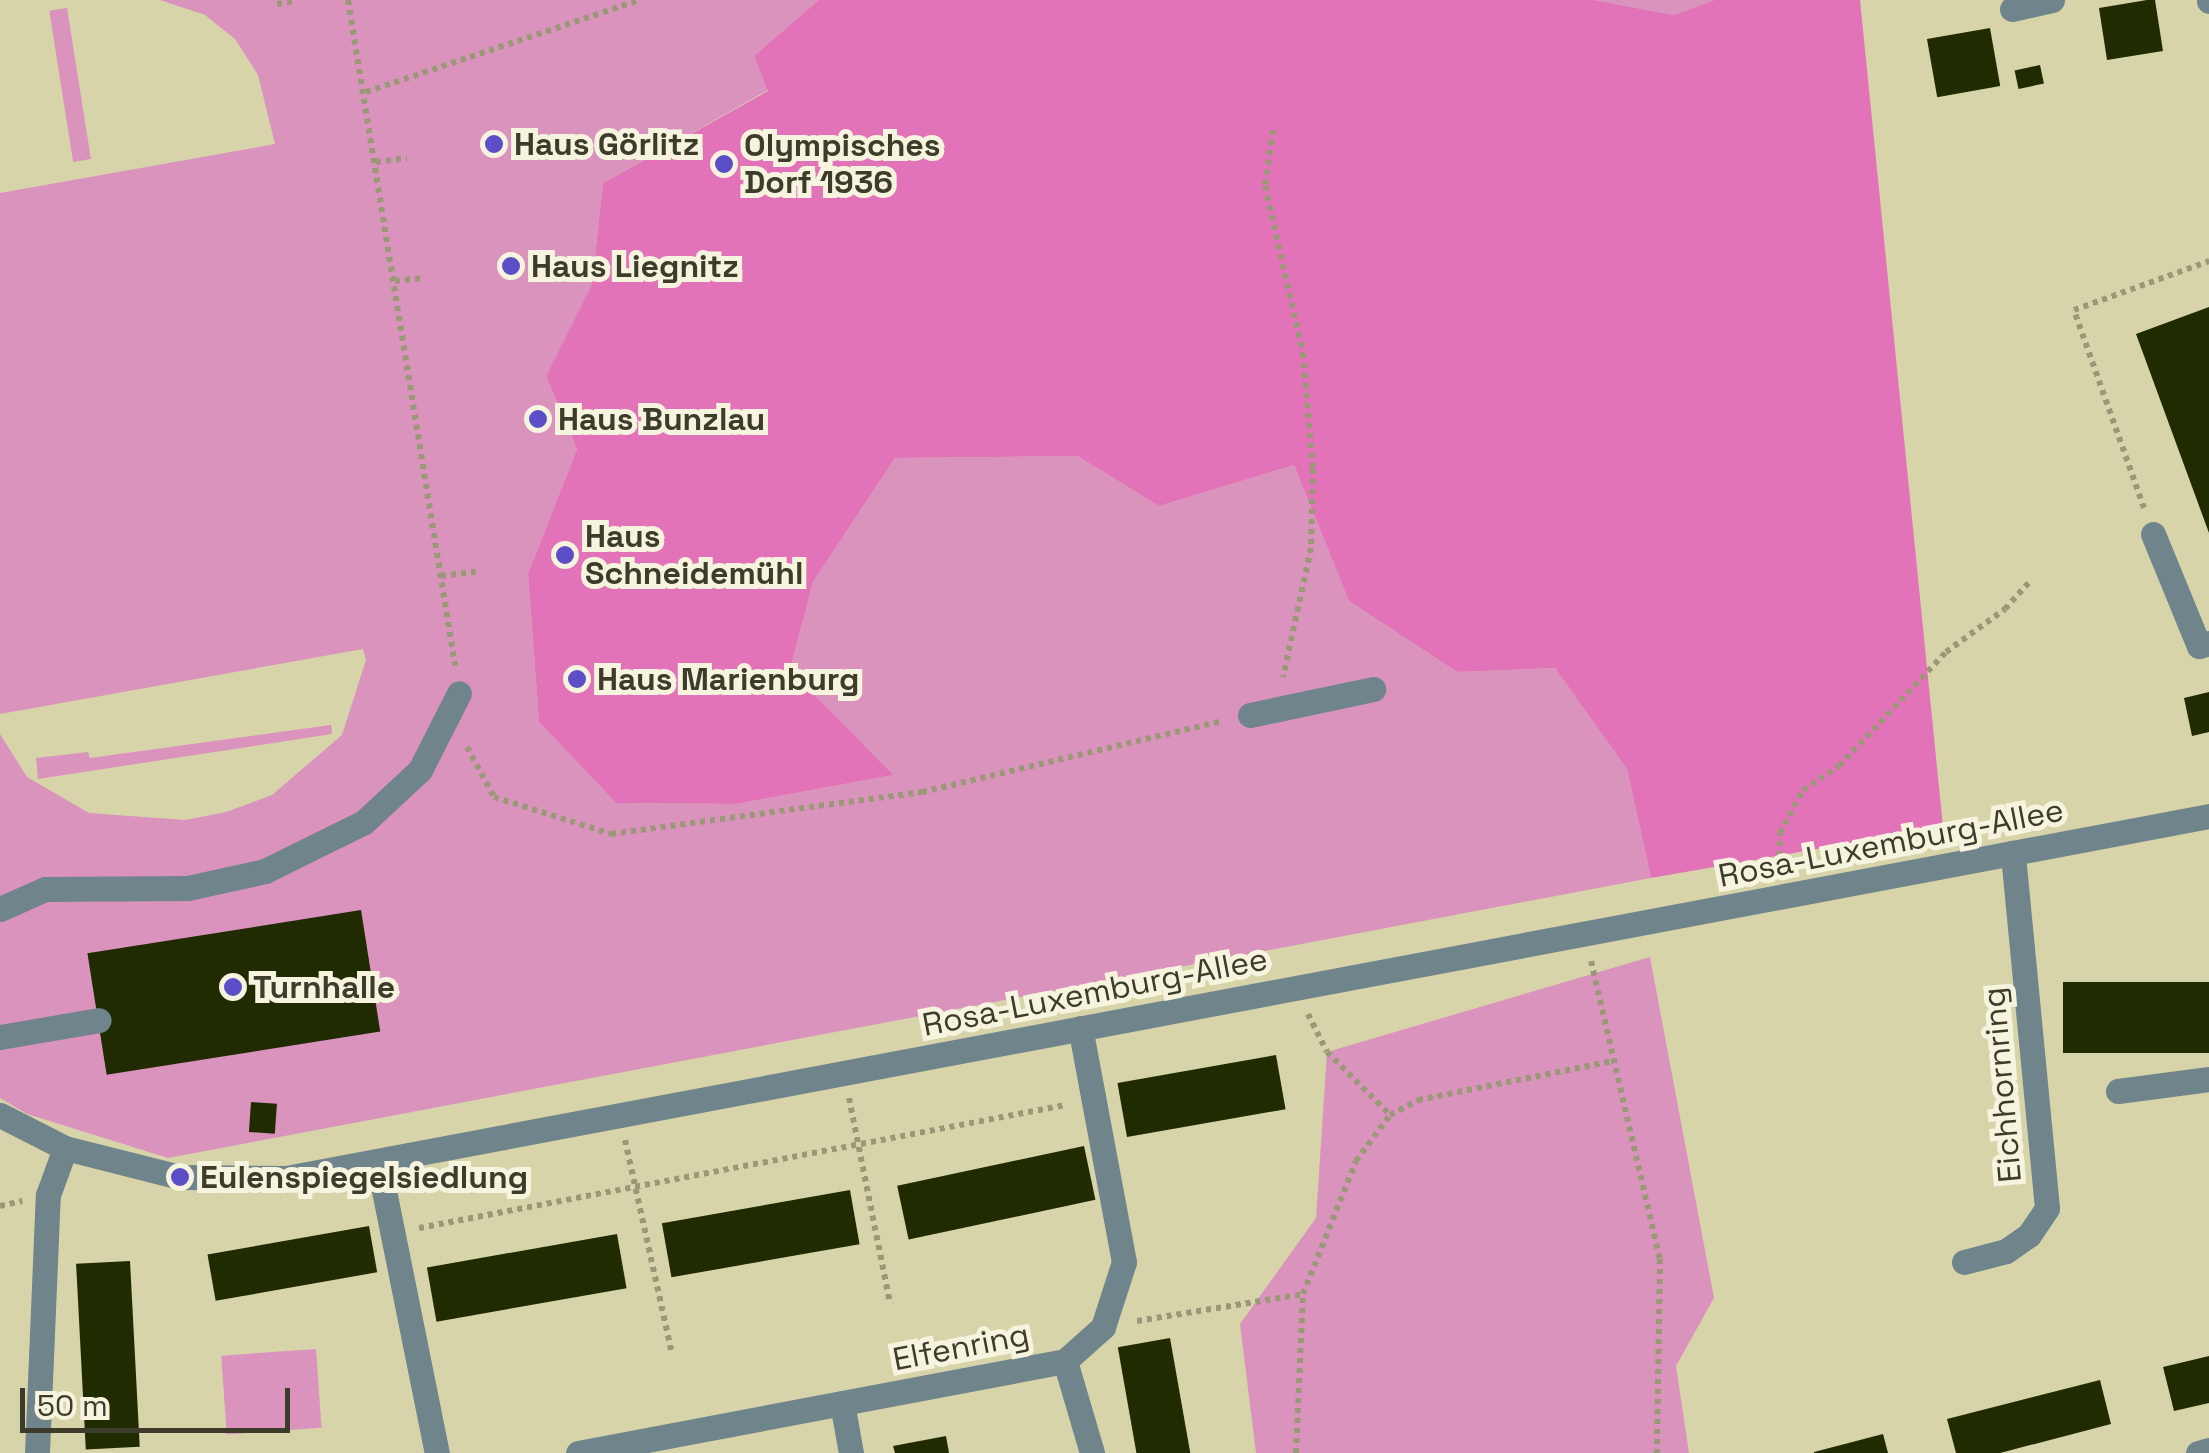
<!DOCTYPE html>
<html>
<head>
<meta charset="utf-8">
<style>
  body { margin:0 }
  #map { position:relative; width:2209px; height:1453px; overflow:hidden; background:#d8d4a9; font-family:"Space Grotesk",sans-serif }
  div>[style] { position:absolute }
  .green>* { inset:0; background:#da93bd; transform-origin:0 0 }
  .forest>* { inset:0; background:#e273b9 }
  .building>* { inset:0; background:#212b02; transform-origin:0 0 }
  .path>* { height:6px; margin-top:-3px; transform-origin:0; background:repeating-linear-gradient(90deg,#9b9877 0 5px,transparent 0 10px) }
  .minor>* { height:25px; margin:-12.5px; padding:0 12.5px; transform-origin:12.5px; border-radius:12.5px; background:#70848c }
  .dots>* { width:28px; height:28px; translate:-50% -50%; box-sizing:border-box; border:5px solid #f6f4de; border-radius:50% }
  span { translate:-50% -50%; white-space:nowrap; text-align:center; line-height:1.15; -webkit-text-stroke:10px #f6f4de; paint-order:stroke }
  .poi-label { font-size:32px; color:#3d3c2a; font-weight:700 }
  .left { translate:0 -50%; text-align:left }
  .street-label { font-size:32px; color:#3d3c2a }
  .scale { position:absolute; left:20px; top:1388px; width:270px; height:45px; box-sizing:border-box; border:5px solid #3d3c2a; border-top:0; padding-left:12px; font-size:30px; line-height:35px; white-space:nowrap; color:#3d3c2a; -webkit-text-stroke:8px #f6f4de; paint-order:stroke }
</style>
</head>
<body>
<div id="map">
  <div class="green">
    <i style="clip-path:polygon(160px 0,819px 0,754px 56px,768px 90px,603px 183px,592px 284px,546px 376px,577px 449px,528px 574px,539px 722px,616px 803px,736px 804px,892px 775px,790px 670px,813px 582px,895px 458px,1079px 456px,1159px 506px,1294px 465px,1349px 601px,1457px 672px,1555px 668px,1627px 769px,1651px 878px,168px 1158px,27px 1114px,0 1098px,0 734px,27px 777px,89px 813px,185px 820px,226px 812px,272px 795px,342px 735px,366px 660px,363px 649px,0 714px,0 193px,275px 144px,258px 75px,235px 39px,205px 15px)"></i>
    <i style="clip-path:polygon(1594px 0,1714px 0,1674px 15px)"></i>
    <i style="left:67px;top:8px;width:153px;height:18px;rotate:81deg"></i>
    <i style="clip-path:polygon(331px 725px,332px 734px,38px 779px,36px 758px,88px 752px,90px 758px)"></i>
    <i style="clip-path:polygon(1650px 957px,1714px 1298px,1676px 1366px,1689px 1453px,1256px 1453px,1240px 1324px,1316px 1218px,1327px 1052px)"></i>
    <i style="left:316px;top:1349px;width:79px;height:95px;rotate:86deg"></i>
  </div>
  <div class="forest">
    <i style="clip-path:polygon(819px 0,1594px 0,1674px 15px,1714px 0,1860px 0,1943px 827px,1651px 878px,1627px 769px,1555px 668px,1457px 672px,1349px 601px,1294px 465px,1159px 506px,1078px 456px,895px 458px,813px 582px,790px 670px,893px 775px,736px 804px,616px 803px,539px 722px,528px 574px,577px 449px,546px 376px,592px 284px,603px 183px,768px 91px,754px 56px)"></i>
  </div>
  <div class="building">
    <i style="clip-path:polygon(2147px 0,2155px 0,2163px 51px,2107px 60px,2099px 8px)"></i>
    <i style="left:1990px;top:28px;width:59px;height:64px;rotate:80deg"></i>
    <i style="left:2040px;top:65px;width:19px;height:26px;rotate:78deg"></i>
    <i style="clip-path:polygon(2209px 307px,2209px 533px,2136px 334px)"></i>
    <i style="clip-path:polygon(2209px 692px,2209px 732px,2192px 736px,2184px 698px)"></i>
    <i style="left:361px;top:910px;width:123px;height:277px;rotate:81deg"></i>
    <i style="left:2209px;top:982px;width:71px;height:146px;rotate:90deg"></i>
    <i style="left:1276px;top:1055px;width:55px;height:161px;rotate:80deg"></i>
    <i style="left:251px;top:1102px;width:26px;height:30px;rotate:4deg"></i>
    <i style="left:1084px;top:1146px;width:55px;height:191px;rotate:78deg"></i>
    <i style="left:850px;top:1190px;width:55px;height:191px;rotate:80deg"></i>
    <i style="left:369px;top:1226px;width:47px;height:164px;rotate:80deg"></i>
    <i style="left:617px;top:1234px;width:55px;height:193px;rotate:80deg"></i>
    <i style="left:130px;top:1261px;width:186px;height:54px;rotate:87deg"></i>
    <i style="left:1170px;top:1338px;width:117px;height:53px;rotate:80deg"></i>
    <i style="clip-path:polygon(2209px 1356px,2209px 1403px,2174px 1411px,2163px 1367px)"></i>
    <i style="clip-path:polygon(2100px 1380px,2111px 1424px,2000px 1453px,1956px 1453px,1947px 1419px)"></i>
    <i style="clip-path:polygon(1883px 1434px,1888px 1453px,1814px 1453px,1814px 1452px)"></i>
    <i style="clip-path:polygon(946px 1436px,949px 1453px,895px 1453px,893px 1446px)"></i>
  </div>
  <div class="path">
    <i style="left:348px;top:0;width:674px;rotate:80.86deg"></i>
    <i style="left:277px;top:4px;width:20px;rotate:-11deg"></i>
    <i style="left:366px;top:92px;width:288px;rotate:-18.6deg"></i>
    <i style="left:1273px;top:130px;width:57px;rotate:98.1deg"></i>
    <i style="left:1265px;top:186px;width:171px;rotate:77.2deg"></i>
    <i style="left:1303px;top:353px;width:116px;rotate:85.1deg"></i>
    <i style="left:1313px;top:469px;width:79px;rotate:91.5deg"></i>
    <i style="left:1311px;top:548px;width:132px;rotate:102.2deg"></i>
    <i style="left:376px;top:162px;width:31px;rotate:-7deg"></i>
    <i style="left:395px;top:281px;width:28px;rotate:-6deg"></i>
    <i style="left:2144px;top:508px;width:210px;rotate:-109.5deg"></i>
    <i style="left:2074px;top:310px;width:144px;rotate:-19.9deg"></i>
    <i style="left:441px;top:576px;width:38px;rotate:-7deg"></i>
    <i style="left:467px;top:747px;width:57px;rotate:61.6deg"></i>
    <i style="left:494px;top:797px;width:123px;rotate:17.5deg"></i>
    <i style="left:611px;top:834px;width:314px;rotate:-7.7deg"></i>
    <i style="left:922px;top:792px;width:309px;rotate:-13.3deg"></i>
    <i style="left:1779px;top:866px;width:33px;rotate:-88deg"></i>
    <i style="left:1780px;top:833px;width:49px;rotate:-61.9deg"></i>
    <i style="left:1803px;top:790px;width:43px;rotate:-33.7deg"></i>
    <i style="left:1839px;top:766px;width:156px;rotate:-46.8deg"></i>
    <i style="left:1946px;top:652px;width:73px;rotate:-36.1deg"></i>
    <i style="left:2005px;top:609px;width:40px;rotate:-48deg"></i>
    <i style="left:1591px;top:961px;width:306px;rotate:77deg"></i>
    <i style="left:1660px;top:1259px;width:194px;rotate:90.9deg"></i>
    <i style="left:1308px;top:1014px;width:42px;rotate:63.4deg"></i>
    <i style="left:1327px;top:1052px;width:89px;rotate:45deg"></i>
    <i style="left:1390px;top:1115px;width:32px;rotate:-28deg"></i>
    <i style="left:1418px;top:1100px;width:200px;rotate:-11.3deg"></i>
    <i style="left:849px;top:1098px;width:210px;rotate:78.7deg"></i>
    <i style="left:625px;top:1140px;width:215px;rotate:77.6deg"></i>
    <i style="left:0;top:1206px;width:23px;rotate:-13deg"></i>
    <i style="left:419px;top:1228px;width:658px;rotate:-10.78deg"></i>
    <i style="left:1137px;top:1321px;width:168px;rotate:-9.2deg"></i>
    <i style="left:1296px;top:1453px;width:159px;rotate:-87.5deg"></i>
    <i style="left:1303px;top:1294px;width:143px;rotate:-68.3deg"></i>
    <i style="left:1356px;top:1161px;width:57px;rotate:-53.5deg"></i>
  </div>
  <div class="minor">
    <i style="left:2209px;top:0;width:1px;rotate:90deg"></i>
    <i style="left:2012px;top:9px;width:41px;rotate:-12.7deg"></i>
    <i style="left:2153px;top:534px;width:121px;rotate:67.7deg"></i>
    <i style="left:2199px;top:646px;width:10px;rotate:-17deg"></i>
    <i style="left:1250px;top:715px;width:126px;rotate:-11.9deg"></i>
    <i style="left:0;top:909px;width:49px;rotate:-24deg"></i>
    <i style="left:45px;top:889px;width:143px;rotate:-0.4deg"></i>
    <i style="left:188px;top:888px;width:79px;rotate:-12.4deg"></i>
    <i style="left:265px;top:871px;width:110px;rotate:-26.3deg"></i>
    <i style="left:364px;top:822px;width:76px;rotate:-42.9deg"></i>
    <i style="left:420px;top:770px;width:86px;rotate:-63.1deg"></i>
    <i style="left:0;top:1037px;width:100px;rotate:-9.7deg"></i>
    <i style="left:2118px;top:1091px;width:92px;rotate:-7.5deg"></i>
    <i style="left:0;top:1115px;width:73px;rotate:26.9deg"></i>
    <i style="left:65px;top:1148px;width:119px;rotate:14.2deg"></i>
    <i style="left:180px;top:1177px;width:106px;rotate:0.5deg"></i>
    <i style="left:286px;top:1178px;width:1957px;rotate:-10.66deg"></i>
    <i style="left:378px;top:1161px;width:298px;rotate:78.6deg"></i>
    <i style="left:1964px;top:1262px;width:43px;rotate:-14.7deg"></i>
    <i style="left:2006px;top:1251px;width:28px;rotate:-35deg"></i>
    <i style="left:2029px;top:1235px;width:32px;rotate:-56deg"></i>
    <i style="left:2047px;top:1208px;width:357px;rotate:-95.5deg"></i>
    <i style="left:1065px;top:1361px;width:96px;rotate:73.6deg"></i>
    <i style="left:842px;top:1403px;width:51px;rotate:79.8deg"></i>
    <i style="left:37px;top:1453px;width:258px;rotate:-87.6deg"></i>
    <i style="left:48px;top:1195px;width:50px;rotate:-70.1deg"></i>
    <i style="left:578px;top:1453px;width:496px;rotate:-10.7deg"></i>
    <i style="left:1065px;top:1361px;width:51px;rotate:-41.8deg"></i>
    <i style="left:1103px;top:1327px;width:68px;rotate:-72.1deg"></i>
    <i style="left:1124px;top:1262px;width:238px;rotate:-100.6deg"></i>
    <i style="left:2198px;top:1453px;width:11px;rotate:-15deg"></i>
  </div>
  <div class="dots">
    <i style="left:494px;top:144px;background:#5c4ec6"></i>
    <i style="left:724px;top:164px;background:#5c4ec6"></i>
    <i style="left:511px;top:266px;background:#5c4ec6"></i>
    <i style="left:538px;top:419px;background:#5c4ec6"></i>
    <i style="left:565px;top:555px;background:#5c4ec6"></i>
    <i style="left:577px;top:679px;background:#5c4ec6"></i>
    <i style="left:233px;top:987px;background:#5c4ec6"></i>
    <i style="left:180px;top:1177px;background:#5c4ec6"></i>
  </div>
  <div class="poi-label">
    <span class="left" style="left:514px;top:144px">Haus Görlitz</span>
    <span class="left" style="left:744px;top:164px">Olympisches<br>Dorf 1936</span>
    <span class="left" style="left:531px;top:266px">Haus Liegnitz</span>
    <span class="left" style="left:558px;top:419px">Haus Bunzlau</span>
    <span class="left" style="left:585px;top:555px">Haus<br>Schneidemühl</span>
    <span class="left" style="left:597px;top:679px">Haus Marienburg</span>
    <span class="left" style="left:253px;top:987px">Turnhalle</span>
    <span class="left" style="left:200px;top:1177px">Eulenspiegelsiedlung</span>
  </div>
  <div class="street-label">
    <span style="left:1891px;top:843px;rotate:-11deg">Rosa-Luxemburg-Allee</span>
    <span style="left:1095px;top:992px;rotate:-11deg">Rosa-Luxemburg-Allee</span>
    <span style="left:2002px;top:1085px;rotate:-95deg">Eichhornring</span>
    <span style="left:961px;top:1347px;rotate:-11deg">Elfenring</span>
  </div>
  <div class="scale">50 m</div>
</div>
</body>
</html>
